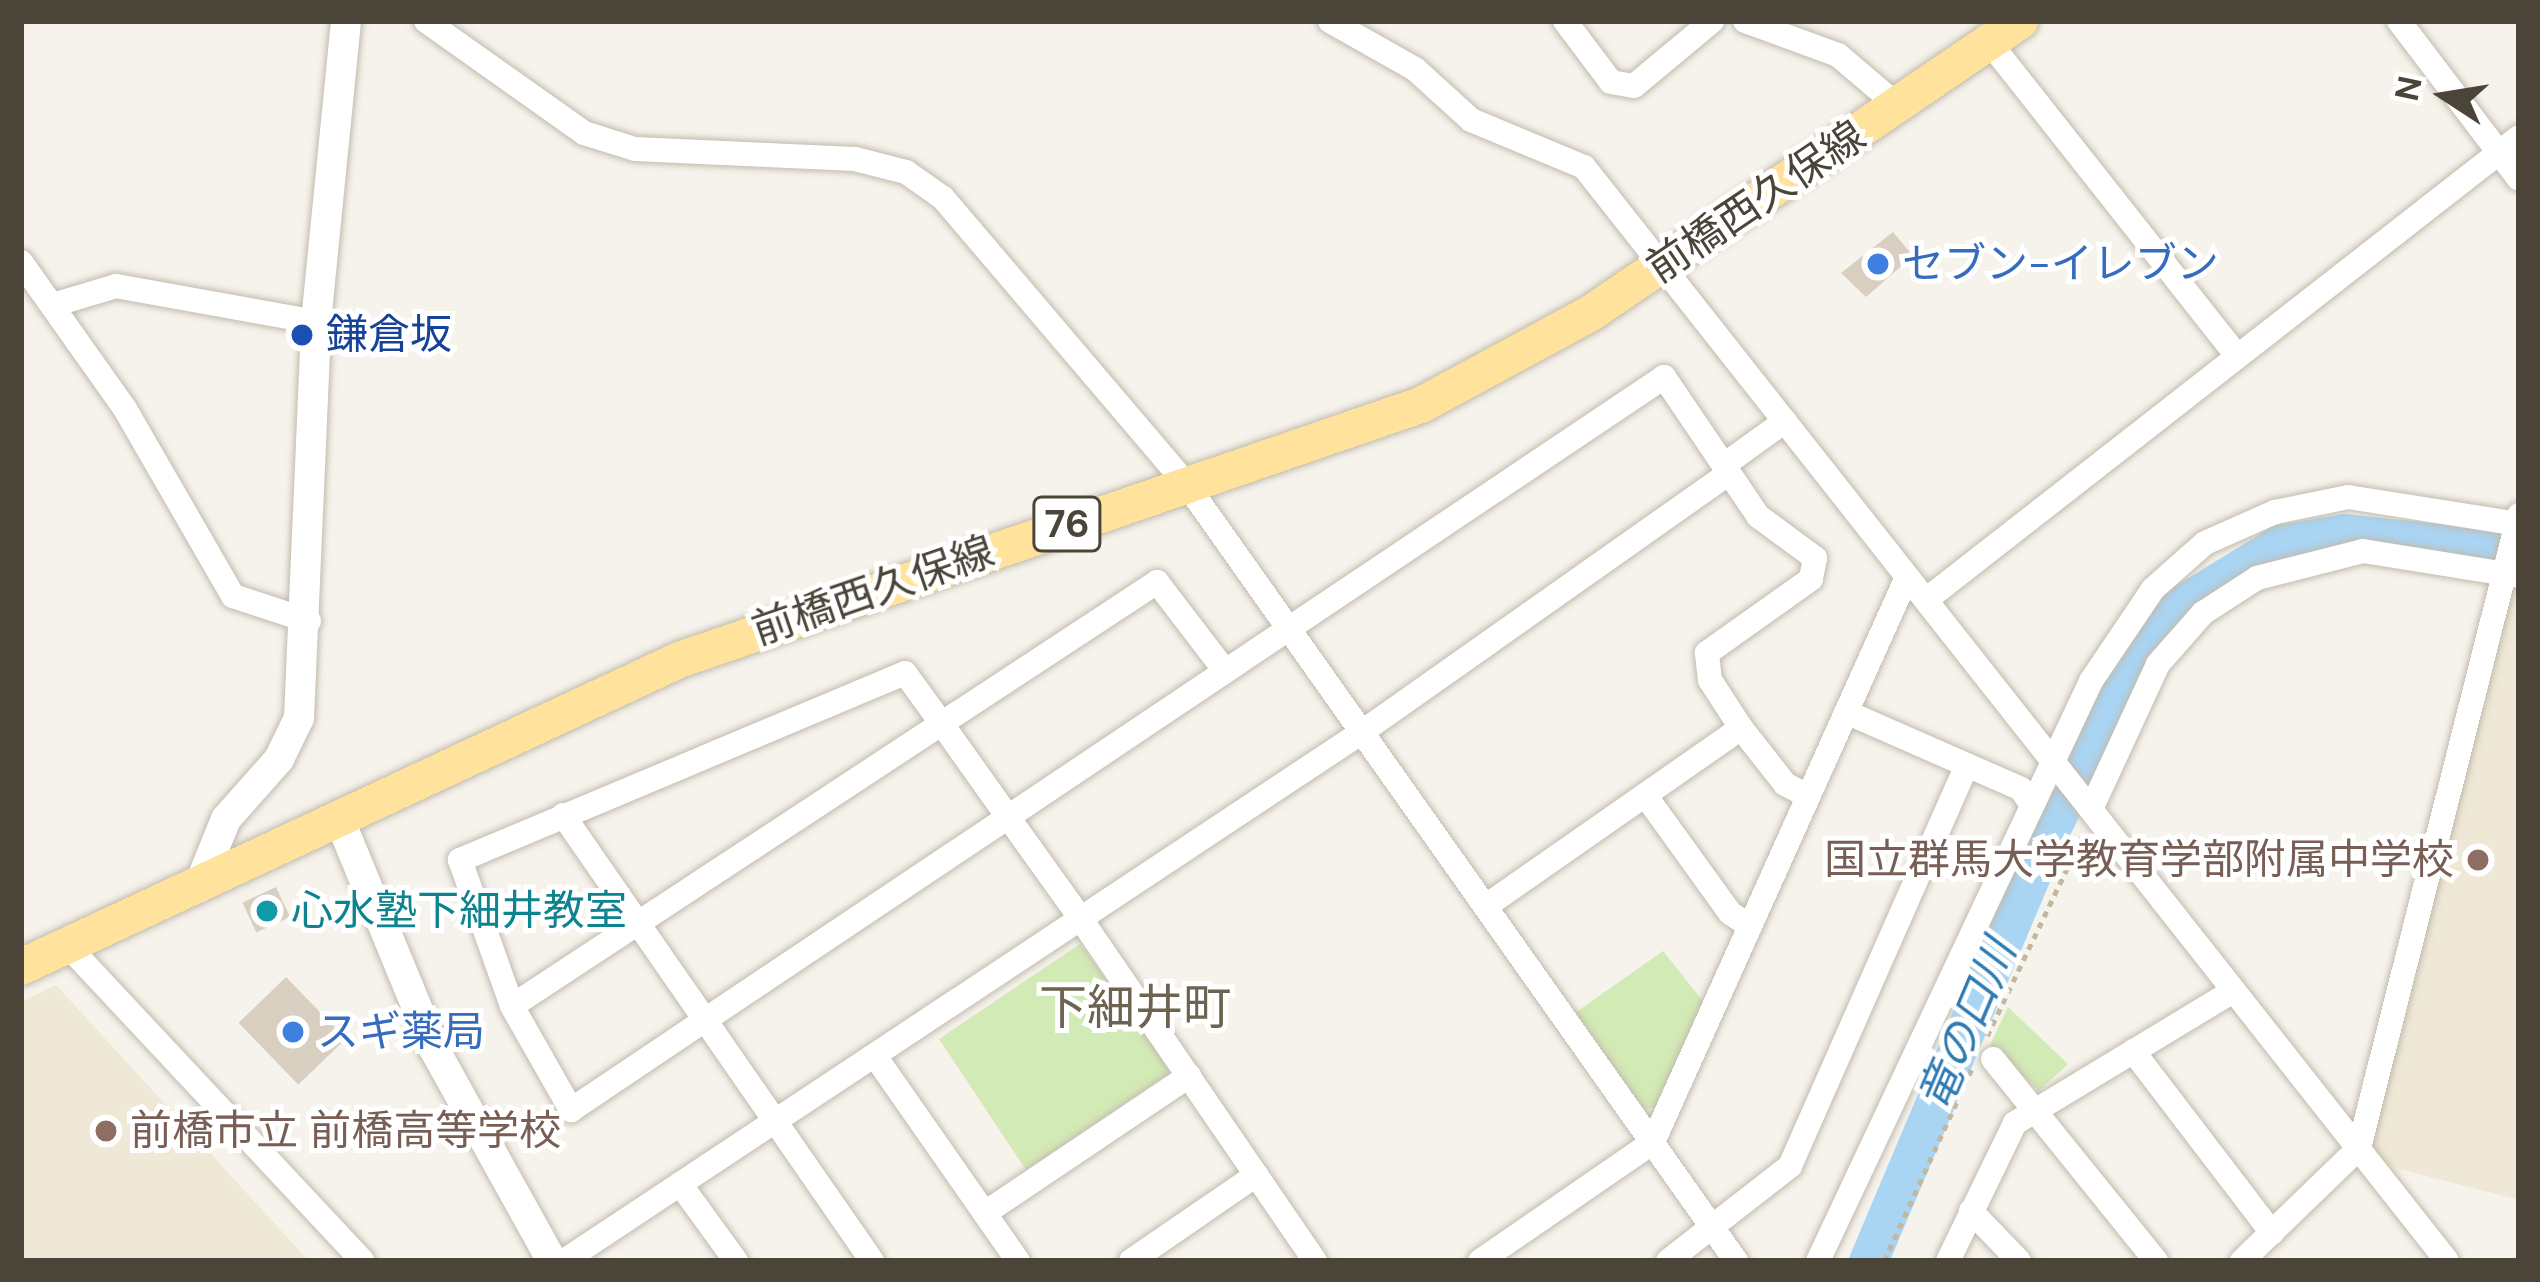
<!DOCTYPE html>
<html>
<head>
<meta charset="utf-8">
<style>
  body { margin:0 }
  #map { position:relative; width:2540px; height:1282px; overflow:hidden; background:#f6f3ec; font-family:"DM Sans","Noto Sans JP",sans-serif }
  div>[style] { position:absolute }
  .education>* { inset:0; background:#efe8d6 }
  .green>* { inset:0; background:#d2eab5 }
  .river>* { height:39px; margin:-19.5px; padding:0 19.5px; transform-origin:19.5px; border-radius:19.5px; background:#a9d4f2 }
  .building>* { inset:0; background:#d8cfc1; transform-origin:0 0 }
  .path>* { height:4.5px; margin-top:-2.25px; transform-origin:0; background:repeating-linear-gradient(90deg,#c4b79f 0 6px,transparent 0 12px) }
  .roads { filter:drop-shadow(0 0 3px #c2bbae) drop-shadow(0 0 3px #c2bbae) }
  .minor>* { height:24px; margin:-12px; padding:0 12px; transform-origin:12px; border-radius:12px; background:#fff }
  .tertiary>* { height:30px; margin:-15px; padding:0 15px; transform-origin:15px; border-radius:15px; background:#fff }
  .primary>* { height:36px; margin:-18px; padding:0 18px; transform-origin:18px; border-radius:18px; background:#ffe39c }
  .dots>* { width:33px; height:33px; translate:-50% -50%; box-sizing:border-box; border:6px solid #fff; border-radius:50% }
  span { translate:-50% -50%; white-space:nowrap; text-align:center; line-height:1.15; -webkit-text-stroke:10px #fff; paint-order:stroke }
  .shield-label span { padding:3px 9px; background:#fff; border:3px solid; border-radius:9px; -webkit-text-stroke-width:0 }
  .shield-label { font-size:39px; color:#4b4439; font-weight:700 }
  .street-label { font-size:42px; color:#4b4439 }
  .shop-label { font-size:42px; color:#366cbe }
  .left { translate:0 -50%; text-align:left }
  .transit-label { font-size:42px; color:#164399 }
  .education-label { font-size:42px; color:#785e54 }
  .right { translate:-100% -50%; text-align:right }
  .culture-label { font-size:42px; color:#0d838f }
  .water-label { font-size:45px; color:#2e7ab2; font-style:italic }
  .quarter-label { font-size:48px; color:#6e6250 }
  .frame { position:absolute; inset:0; border:24px solid #4b4439; pointer-events:none }
  .north { position:absolute; left:2384px; top:36px; width:120px; height:120px; -webkit-text-stroke:9px #fff; paint-order:stroke; rotate:282deg; font-size:33px; font-weight:700; line-height:48px; text-align:center; color:#4b4439 }
  .north::after { content:''; display:block; margin:auto; width:42px; height:54px; background:#4b4439; clip-path:polygon(50% 0,100% 100%,50% 72%,0 100%) }
</style>
</head>
<body>
<div id="map">
  <div class="education">
    <i style="clip-path:polygon(2507px 579px,2519px 582px,2519px 1200px,2384px 1165px,2366px 1139px)"></i>
    <i style="clip-path:polygon(56px 985px,309px 1261px,21px 1261px,21px 1002px)"></i>
  </div>
  <div class="green">
    <i style="clip-path:polygon(1080px 944px,1169px 1065px,1167px 1075px,1026px 1170px,939px 1039px)"></i>
    <i style="clip-path:polygon(1663px 951px,1706px 1005px,1661px 1107px,1641px 1110px,1572px 1015px)"></i>
    <i style="clip-path:polygon(2008px 1007px,2068px 1064px,2039px 1091px,1990px 1045px)"></i>
  </div>
  <div class="river">
    <i style="left:1868px;top:1261px;width:458px;rotate:-67.1deg"></i>
    <i style="left:2046px;top:839px;width:183px;rotate:-64.1deg"></i>
    <i style="left:2126px;top:674px;width:81px;rotate:-53.6deg"></i>
    <i style="left:2174px;top:609px;width:124px;rotate:-31.5deg"></i>
    <i style="left:2280px;top:544px;width:65px;rotate:-9.8deg"></i>
    <i style="left:2344px;top:533px;width:176px;rotate:6.2deg"></i>
  </div>
  <div class="building">
    <i style="clip-path:polygon(1893px 232px,1913px 256px,1866px 297px,1841px 273px)"></i>
    <i style="left:276px;top:887px;width:33px;height:37px;rotate:65deg"></i>
    <i style="left:286px;top:977px;width:86px;height:66px;rotate:46deg"></i>
  </div>
  <div class="path">
    <i style="left:1987px;top:1036px;width:223px;rotate:-64.5deg"></i>
    <i style="left:1884px;top:1261px;width:212px;rotate:-65.5deg"></i>
  </div>
  <div class="roads">
    <div class="minor">
      <i style="left:426px;top:21px;width:194px;rotate:35.3deg"></i>
      <i style="left:584px;top:133px;width:53px;rotate:17.4deg"></i>
      <i style="left:635px;top:149px;width:220px;rotate:2.6deg"></i>
      <i style="left:855px;top:159px;width:53px;rotate:14.3deg"></i>
      <i style="left:906px;top:172px;width:45px;rotate:35.1deg"></i>
      <i style="left:943px;top:198px;width:377px;rotate:49.6deg"></i>
      <i style="left:1187px;top:485px;width:951px;rotate:54.72deg"></i>
      <i style="left:1330px;top:21px;width:98px;rotate:29.5deg"></i>
      <i style="left:1415px;top:69px;width:76px;rotate:42.3deg"></i>
      <i style="left:1471px;top:120px;width:122px;rotate:22.6deg"></i>
      <i style="left:1584px;top:167px;width:1393px;rotate:51.73deg"></i>
      <i style="left:1565px;top:21px;width:76px;rotate:53deg"></i>
      <i style="left:1611px;top:82px;width:23px;rotate:10deg"></i>
      <i style="left:1634px;top:86px;width:102px;rotate:-39.8deg"></i>
      <i style="left:1745px;top:21px;width:99px;rotate:20.1deg"></i>
      <i style="left:1838px;top:55px;width:77px;rotate:40.3deg"></i>
      <i style="left:2399px;top:21px;width:198px;rotate:52.8deg"></i>
      <i style="left:1990px;top:43px;width:397px;rotate:51.7deg"></i>
      <i style="left:21px;top:262px;width:180px;rotate:54.7deg"></i>
      <i style="left:125px;top:409px;width:216px;rotate:60deg"></i>
      <i style="left:233px;top:596px;width:80px;rotate:18.2deg"></i>
      <i style="left:53px;top:305px;width:66px;rotate:-16.8deg"></i>
      <i style="left:116px;top:286px;width:203px;rotate:10.2deg"></i>
      <i style="left:1724px;top:465px;width:75px;rotate:-35.8deg"></i>
      <i style="left:1927px;top:599px;width:751px;rotate:-37.97deg"></i>
      <i style="left:1846px;top:712px;width:191px;rotate:23.7deg"></i>
      <i style="left:2021px;top:789px;width:18px;rotate:56deg"></i>
      <i style="left:1645px;top:795px;width:145px;rotate:54.2deg"></i>
      <i style="left:1730px;top:913px;width:24px;rotate:33deg"></i>
      <i style="left:2092px;top:807px;width:157px;rotate:-65.2deg"></i>
      <i style="left:2158px;top:664px;width:68px;rotate:-48.6deg"></i>
      <i style="left:2203px;top:613px;width:64px;rotate:-32.9deg"></i>
      <i style="left:2257px;top:578px;width:109px;rotate:-14.3deg"></i>
      <i style="left:2363px;top:551px;width:158px;rotate:9.1deg"></i>
      <i style="left:563px;top:815px;width:543px;rotate:55.28deg"></i>
      <i style="left:1486px;top:906px;width:311px;rotate:-34.9deg"></i>
      <i style="left:66px;top:944px;width:434px;rotate:46.9deg"></i>
      <i style="left:512px;top:1006px;width:772px;rotate:-33.32deg"></i>
      <i style="left:1157px;top:582px;width:112px;rotate:52.6deg"></i>
      <i style="left:2133px;top:1051px;width:229px;rotate:52.6deg"></i>
      <i style="left:875px;top:1056px;width:250px;rotate:55.1deg"></i>
      <i style="left:1993px;top:1059px;width:260px;rotate:51.1deg"></i>
      <i style="left:680px;top:1184px;width:95px;rotate:54deg"></i>
      <i style="left:1971px;top:1211px;width:69px;rotate:46.2deg"></i>
      <i style="left:985px;top:1213px;width:246px;rotate:-33.9deg"></i>
      <i style="left:564px;top:1261px;width:957px;rotate:-33.54deg"></i>
      <i style="left:1362px;top:732px;width:449px;rotate:-35.2deg"></i>
      <i style="left:1131px;top:1261px;width:152px;rotate:-34.5deg"></i>
      <i style="left:1315px;top:1261px;width:414px;rotate:-124.4deg"></i>
      <i style="left:1081px;top:919px;width:125px;rotate:-125.6deg"></i>
      <i style="left:1008px;top:817px;width:114px;rotate:-125.4deg"></i>
      <i style="left:942px;top:724px;width:63px;rotate:-126deg"></i>
      <i style="left:905px;top:673px;width:483px;rotate:157.2deg"></i>
      <i style="left:460px;top:860px;width:155px;rotate:70.4deg"></i>
      <i style="left:512px;top:1006px;width:120px;rotate:60.4deg"></i>
      <i style="left:571px;top:1110px;width:161px;rotate:-33.9deg"></i>
      <i style="left:705px;top:1020px;width:365px;rotate:-33.8deg"></i>
      <i style="left:1008px;top:817px;width:790px;rotate:-33.85deg"></i>
      <i style="left:1664px;top:377px;width:168px;rotate:55.9deg"></i>
      <i style="left:1758px;top:516px;width:71px;rotate:36.4deg"></i>
      <i style="left:1815px;top:558px;width:21px;rotate:101deg"></i>
      <i style="left:1811px;top:579px;width:128px;rotate:144.6deg"></i>
      <i style="left:1707px;top:653px;width:27px;rotate:84deg"></i>
      <i style="left:1710px;top:680px;width:57px;rotate:57.1deg"></i>
      <i style="left:1741px;top:728px;width:71px;rotate:51.8deg"></i>
      <i style="left:1785px;top:784px;width:26px;rotate:28deg"></i>
      <i style="left:1480px;top:1261px;width:210px;rotate:-34.5deg"></i>
      <i style="left:1653px;top:1142px;width:619px;rotate:-65.79deg"></i>
      <i style="left:1668px;top:1261px;width:155px;rotate:-37.9deg"></i>
      <i style="left:1790px;top:1166px;width:438px;rotate:-66.2deg"></i>
      <i style="left:1818px;top:1261px;width:641px;rotate:-64.79deg"></i>
      <i style="left:2091px;top:681px;width:111px;rotate:-56deg"></i>
      <i style="left:2153px;top:589px;width:69px;rotate:-41.5deg"></i>
      <i style="left:2205px;top:543px;width:77px;rotate:-23.9deg"></i>
      <i style="left:2275px;top:512px;width:75px;rotate:-11.6deg"></i>
      <i style="left:2348px;top:497px;width:167px;rotate:9deg"></i>
      <i style="left:1948px;top:1261px;width:153px;rotate:-64.1deg"></i>
      <i style="left:2015px;top:1123px;width:255px;rotate:-31.2deg"></i>
      <i style="left:2242px;top:1261px;width:163px;rotate:-44deg"></i>
      <i style="left:2359px;top:1148px;width:653px;rotate:-75.81deg"></i>
    </div>
    <div class="tertiary">
      <i style="left:338px;top:816px;width:250px;rotate:67.6deg"></i>
      <i style="left:433px;top:1047px;width:245px;rotate:60.9deg"></i>
      <i style="left:198px;top:888px;width:74px;rotate:-67.9deg"></i>
      <i style="left:226px;top:819px;width:80px;rotate:-48.5deg"></i>
      <i style="left:279px;top:759px;width:46px;rotate:-64deg"></i>
      <i style="left:299px;top:718px;width:396px;rotate:-87.5deg"></i>
      <i style="left:316px;top:322px;width:302px;rotate:-84.3deg"></i>
    </div>
    <div class="primary">
      <i style="left:21px;top:967px;width:726px;rotate:-25.01deg"></i>
      <i style="left:679px;top:660px;width:785px;rotate:-18.97deg"></i>
      <i style="left:1421px;top:405px;width:193px;rotate:-28.4deg"></i>
      <i style="left:1591px;top:313px;width:519px;rotate:-34.24deg"></i>
    </div>
  </div>
  <div class="dots">
    <i style="left:1878px;top:264px;background:#3f7fe0"></i>
    <i style="left:302px;top:335px;background:#1a4fb4"></i>
    <i style="left:2478px;top:860px;background:#8d6e63"></i>
    <i style="left:267px;top:911px;background:#0f9aa8"></i>
    <i style="left:293px;top:1032px;background:#3f7fe0"></i>
    <i style="left:106px;top:1131px;background:#8d6e63"></i>
  </div>
  <div class="shield-label">
    <span style="left:1067px;top:524px">76</span>
  </div>
  <div class="street-label">
    <span style="left:1756px;top:202px;rotate:-34deg">前橋西久保線</span>
    <span style="left:873px;top:591px;rotate:-19deg">前橋西久保線</span>
  </div>
  <div class="shop-label">
    <span class="left" style="left:1902px;top:264px">セブン-イレブン</span>
    <span class="left" style="left:317px;top:1032px">スギ薬局</span>
  </div>
  <div class="transit-label">
    <span class="left" style="left:326px;top:335px">鎌倉坂</span>
  </div>
  <div class="education-label">
    <span class="right" style="left:2454px;top:860px">国立群馬大学教育学部附属中学校</span>
    <span class="left" style="left:130px;top:1131px">前橋市立 前橋高等学校</span>
  </div>
  <div class="culture-label">
    <span class="left" style="left:291px;top:911px">心水塾下細井教室</span>
  </div>
  <div class="water-label">
    <span style="left:1967px;top:1025px;rotate:-67deg">竜の口川</span>
  </div>
  <div class="quarter-label">
    <span style="left:1135px;top:1008px">下細井町</span>
  </div>
  <div class="frame"></div>
  <div class="north">N</div>
</div>
</body>
</html>
